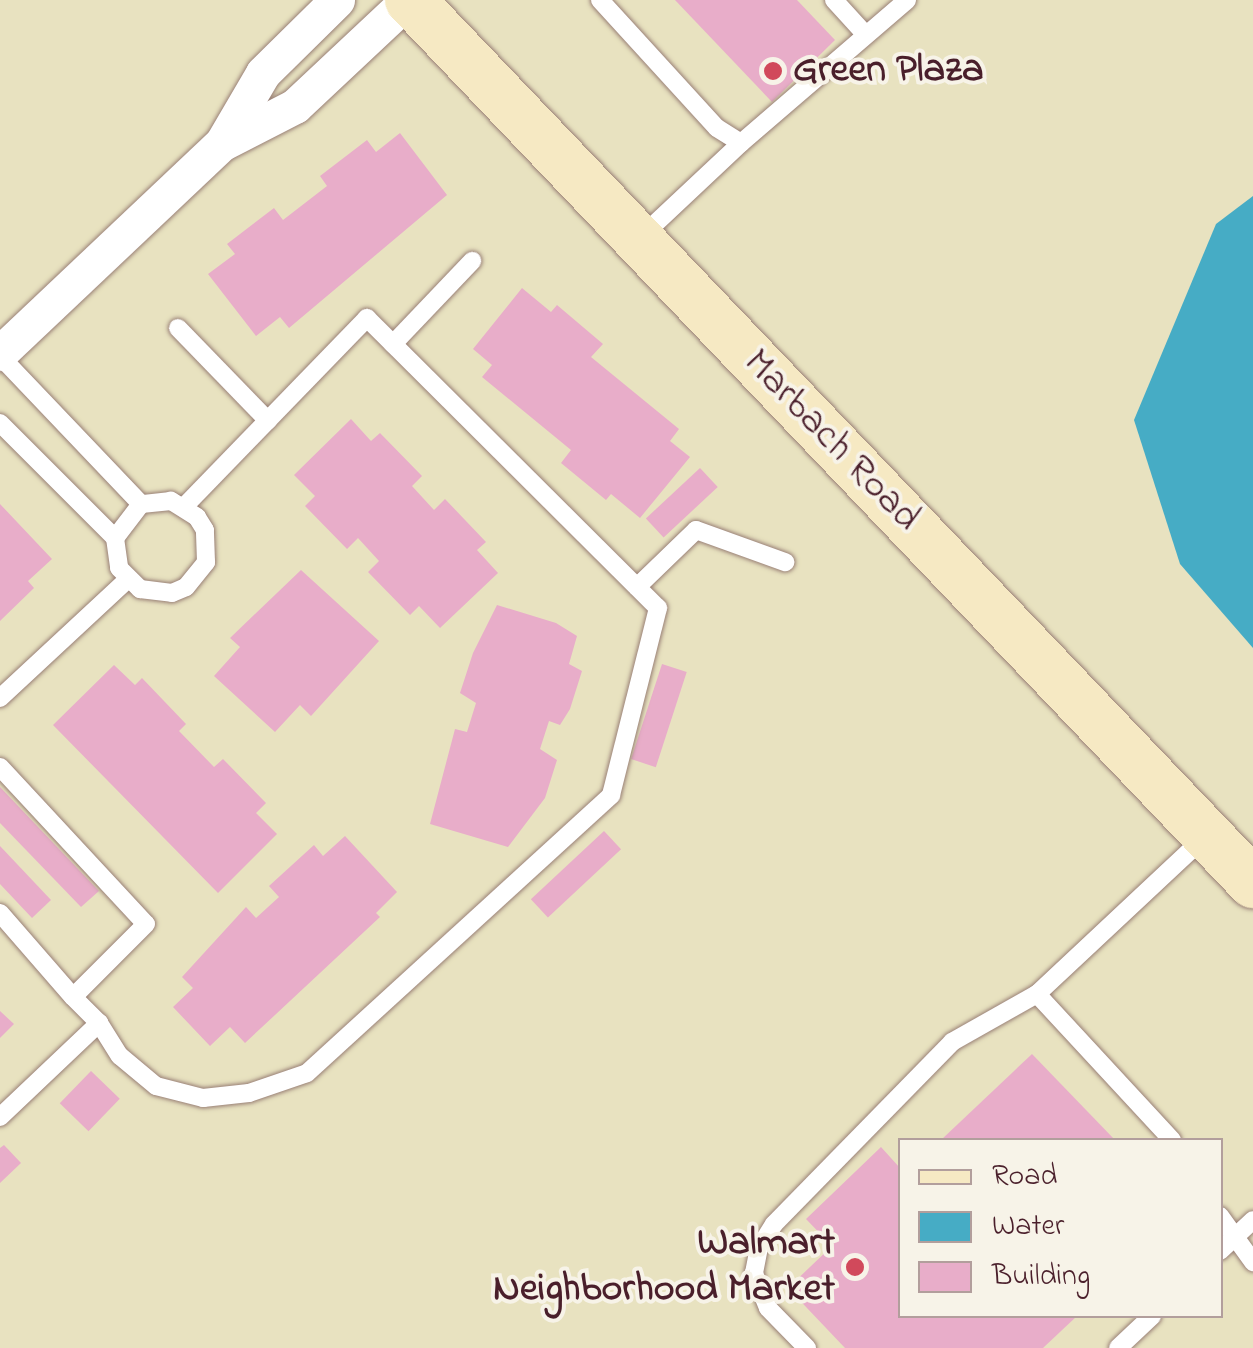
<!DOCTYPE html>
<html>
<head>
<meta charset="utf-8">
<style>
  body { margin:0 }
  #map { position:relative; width:1253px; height:1348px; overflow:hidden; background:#e8e2c0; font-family:"Indie Flower",sans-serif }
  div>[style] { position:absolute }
  .water>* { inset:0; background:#46acc5 }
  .building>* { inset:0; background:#e8adc9; transform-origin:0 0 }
  .roads { filter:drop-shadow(0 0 2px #998076) drop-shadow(0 0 2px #998076) }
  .lane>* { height:18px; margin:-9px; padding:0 9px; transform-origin:9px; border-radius:9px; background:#fff }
  .street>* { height:35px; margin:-17.5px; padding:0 17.5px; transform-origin:17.5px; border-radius:17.5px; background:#fff }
  .secondary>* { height:50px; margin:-25px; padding:0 25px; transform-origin:25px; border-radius:25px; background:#f6e9c3 }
  .dots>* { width:28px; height:28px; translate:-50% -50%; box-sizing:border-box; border:5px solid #f7f3e8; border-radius:50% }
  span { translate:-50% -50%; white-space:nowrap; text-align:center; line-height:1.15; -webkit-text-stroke:8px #f7f3e8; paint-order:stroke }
  .poi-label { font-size:40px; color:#4a1f2b; font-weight:700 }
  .left { translate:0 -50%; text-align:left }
  .right { translate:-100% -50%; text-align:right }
  .street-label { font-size:40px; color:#4a1f2b }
  .legend { position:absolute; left:898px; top:1138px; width:325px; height:180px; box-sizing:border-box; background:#f7f3e8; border:2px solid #b29e9c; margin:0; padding:12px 18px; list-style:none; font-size:30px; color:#4a1f2b }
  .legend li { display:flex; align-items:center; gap:20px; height:50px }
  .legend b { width:50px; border:2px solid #b29e9c }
</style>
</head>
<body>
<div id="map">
  <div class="water">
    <i style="clip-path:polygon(1253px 196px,1253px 648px,1180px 564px,1134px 420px,1216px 224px)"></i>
  </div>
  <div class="building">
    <i style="clip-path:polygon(675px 0,797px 0,835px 40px,772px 102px)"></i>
    <i style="clip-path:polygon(400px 133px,447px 195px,289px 328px,280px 317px,256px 336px,208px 274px,235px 254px,227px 244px,274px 208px,283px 220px,327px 186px,320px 176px,367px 140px,376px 152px)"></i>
    <i style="clip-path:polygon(522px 288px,551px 312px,557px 305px,603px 344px,591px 357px,679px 429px,670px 441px,690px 457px,640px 518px,611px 494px,606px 500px,561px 463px,571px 450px,482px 377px,492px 365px,473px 349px)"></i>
    <i style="clip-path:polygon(351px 419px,371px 441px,380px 433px,422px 476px,412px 486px,434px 510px,445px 499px,486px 542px,477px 550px,498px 573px,440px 628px,419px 606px,410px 615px,368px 572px,379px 561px,358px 538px,347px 549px,305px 506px,315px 496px,294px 475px)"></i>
    <i style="left:700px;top:468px;width:26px;height:74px;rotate:47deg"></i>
    <i style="clip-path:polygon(0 504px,52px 559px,28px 581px,34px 588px,0 621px)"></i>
    <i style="clip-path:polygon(301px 570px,379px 641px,311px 716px,300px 705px,275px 732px,214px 676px,240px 647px,230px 638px)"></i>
    <i style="clip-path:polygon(497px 605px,556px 623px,577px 636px,569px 664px,582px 671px,570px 709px,560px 725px,549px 721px,540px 749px,557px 760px,545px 798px,508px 847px,430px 824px,455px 729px,467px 732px,476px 703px,460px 693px,473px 653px)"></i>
    <i style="left:662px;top:664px;width:26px;height:100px;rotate:18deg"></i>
    <i style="clip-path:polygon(114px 665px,135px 685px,142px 678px,186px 724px,179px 731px,214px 767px,223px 759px,266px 803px,256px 813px,277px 834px,218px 893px,53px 725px)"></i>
    <i style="clip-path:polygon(0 787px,99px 891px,81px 907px,0 823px)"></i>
    <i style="left:604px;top:831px;width:25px;height:100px;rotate:47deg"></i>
    <i style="clip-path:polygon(345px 836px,397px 892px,376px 913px,380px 917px,245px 1043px,230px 1027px,210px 1046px,173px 1007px,193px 988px,182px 977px,246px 907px,256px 918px,279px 897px,269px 886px,314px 845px,323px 856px)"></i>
    <i style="clip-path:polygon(0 846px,51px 900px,32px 918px,0 884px)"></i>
    <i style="clip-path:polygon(0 1011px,14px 1024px,0 1038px)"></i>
    <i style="clip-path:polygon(1032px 1054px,1115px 1140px,941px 1140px)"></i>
    <i style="left:91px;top:1071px;width:40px;height:45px;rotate:44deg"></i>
    <i style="clip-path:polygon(4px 1145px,21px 1163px,0 1183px,0 1148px)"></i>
    <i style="clip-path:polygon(881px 1147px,900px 1168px,900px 1316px,1077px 1316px,1043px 1348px,845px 1348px,788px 1288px,832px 1246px,806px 1219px)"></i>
  </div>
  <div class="roads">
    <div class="lane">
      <i style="left:600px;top:0;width:173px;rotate:47.6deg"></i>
      <i style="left:717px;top:128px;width:28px;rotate:32deg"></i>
      <i style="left:741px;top:143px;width:139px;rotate:136.8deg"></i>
      <i style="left:834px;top:0;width:47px;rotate:47.6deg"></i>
      <i style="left:741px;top:143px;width:219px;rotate:-40.7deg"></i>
      <i style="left:178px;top:328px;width:129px;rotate:45.9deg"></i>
      <i style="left:393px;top:344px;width:115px;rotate:-46.4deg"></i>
      <i style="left:0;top:356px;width:204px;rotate:46.4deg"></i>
      <i style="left:0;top:423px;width:163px;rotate:45deg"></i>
      <i style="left:115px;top:538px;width:30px;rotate:82deg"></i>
      <i style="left:119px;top:568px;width:30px;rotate:45deg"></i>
      <i style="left:140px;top:589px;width:32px;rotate:7deg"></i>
      <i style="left:172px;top:593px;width:15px;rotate:-23deg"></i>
      <i style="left:186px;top:587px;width:32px;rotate:-51deg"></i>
      <i style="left:206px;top:562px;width:32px;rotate:-92deg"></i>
      <i style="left:205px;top:530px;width:15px;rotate:-122deg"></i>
      <i style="left:197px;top:517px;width:31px;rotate:-148deg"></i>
      <i style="left:171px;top:501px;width:30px;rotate:174deg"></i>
      <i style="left:141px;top:504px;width:43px;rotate:127.4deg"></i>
      <i style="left:637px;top:587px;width:82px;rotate:-44deg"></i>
      <i style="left:696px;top:530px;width:95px;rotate:19.8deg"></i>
      <i style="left:0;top:698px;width:173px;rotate:-42.9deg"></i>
      <i style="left:0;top:767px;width:214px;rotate:47.1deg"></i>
      <i style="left:146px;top:924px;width:103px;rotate:135deg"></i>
      <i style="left:73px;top:997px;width:37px;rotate:45deg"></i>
      <i style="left:0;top:913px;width:111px;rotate:49deg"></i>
      <i style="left:0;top:1117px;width:137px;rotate:-43.5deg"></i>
      <i style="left:99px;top:1023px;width:39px;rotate:58deg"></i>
      <i style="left:120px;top:1056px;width:47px;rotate:39.8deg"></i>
      <i style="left:156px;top:1086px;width:49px;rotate:14.3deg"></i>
      <i style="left:203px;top:1098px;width:46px;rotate:-6.2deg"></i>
      <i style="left:249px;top:1093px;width:61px;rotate:-19deg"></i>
      <i style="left:307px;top:1073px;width:412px;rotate:-42.4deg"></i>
      <i style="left:611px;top:795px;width:193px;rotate:-75.9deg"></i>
      <i style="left:658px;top:608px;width:411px;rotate:-135.1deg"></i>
      <i style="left:367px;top:318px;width:263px;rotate:134.1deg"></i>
      <i style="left:1172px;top:1140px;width:199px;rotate:-132.8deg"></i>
      <i style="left:1037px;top:994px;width:231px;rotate:-43.1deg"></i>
      <i style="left:1220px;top:1216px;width:57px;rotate:54.3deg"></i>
      <i style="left:1220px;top:1251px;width:45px;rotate:-43.2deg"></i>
      <i style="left:807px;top:1348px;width:56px;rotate:-134.3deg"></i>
      <i style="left:768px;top:1308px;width:38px;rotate:-112deg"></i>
      <i style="left:754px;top:1273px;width:25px;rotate:-79deg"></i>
      <i style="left:759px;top:1248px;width:28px;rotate:-58deg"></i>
      <i style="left:774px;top:1224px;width:255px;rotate:-45.6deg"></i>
      <i style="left:952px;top:1042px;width:98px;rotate:-29.5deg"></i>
      <i style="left:1118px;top:1348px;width:47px;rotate:-43.3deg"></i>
    </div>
    <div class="street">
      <i style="left:223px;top:143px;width:81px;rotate:-27.2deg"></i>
      <i style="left:295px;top:106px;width:155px;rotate:-43.2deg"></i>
      <i style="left:0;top:353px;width:306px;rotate:-43.4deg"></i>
      <i style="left:222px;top:143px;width:81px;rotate:-59.6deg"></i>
      <i style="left:263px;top:73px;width:104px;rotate:-44.6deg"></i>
    </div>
    <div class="secondary">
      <i style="left:410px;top:0;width:1221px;rotate:46.33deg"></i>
    </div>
  </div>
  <div class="dots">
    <i style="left:773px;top:71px;background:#d1495b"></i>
    <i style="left:855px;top:1267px;background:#d1495b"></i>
  </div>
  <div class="poi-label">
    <span class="left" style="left:793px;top:71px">Green Plaza</span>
    <span class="right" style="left:835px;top:1267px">Walmart<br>Neighborhood Market</span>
  </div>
  <div class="street-label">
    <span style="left:831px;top:441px;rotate:46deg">Marbach Road</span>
  </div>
  <ul class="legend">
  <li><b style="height:12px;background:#f6e9c3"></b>Road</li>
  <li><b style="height:28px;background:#46acc5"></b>Water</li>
  <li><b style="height:28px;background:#e8adc9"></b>Building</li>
  </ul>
</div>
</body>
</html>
